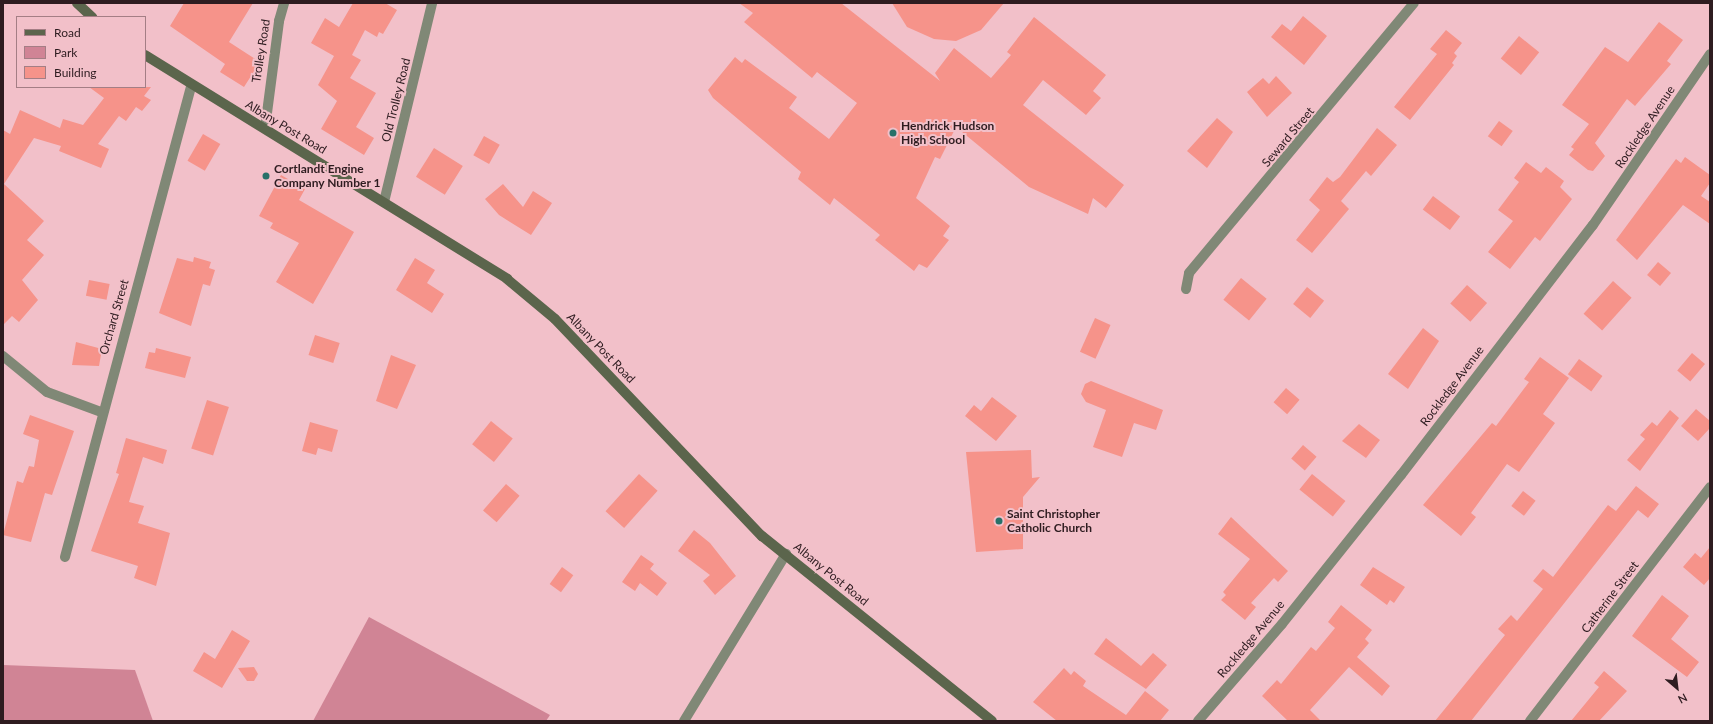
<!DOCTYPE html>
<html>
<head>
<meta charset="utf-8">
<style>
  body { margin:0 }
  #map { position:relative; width:1713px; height:724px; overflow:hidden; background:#f2c0c9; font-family:Lato,sans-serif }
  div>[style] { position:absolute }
  .green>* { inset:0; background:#d08495 }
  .building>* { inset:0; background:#f6938a; transform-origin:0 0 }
  .minor>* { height:10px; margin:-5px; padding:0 5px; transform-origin:5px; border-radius:5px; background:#808876 }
  .tertiary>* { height:10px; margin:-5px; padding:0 5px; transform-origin:5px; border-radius:5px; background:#808876 }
  .secondary>* { height:10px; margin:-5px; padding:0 5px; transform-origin:5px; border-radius:5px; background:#5b654c }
  .dots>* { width:11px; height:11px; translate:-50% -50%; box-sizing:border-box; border:2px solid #f2c0c9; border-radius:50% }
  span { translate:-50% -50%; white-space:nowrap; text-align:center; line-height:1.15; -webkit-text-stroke:4px #f2c0c9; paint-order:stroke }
  .street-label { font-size:12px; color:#2e1c20 }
  .poi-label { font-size:12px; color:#2e1c20; font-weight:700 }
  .left { translate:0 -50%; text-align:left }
  .frame { position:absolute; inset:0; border:4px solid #2e1c20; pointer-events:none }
  .legend { position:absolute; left:16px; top:16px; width:130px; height:72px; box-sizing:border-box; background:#f2c0c9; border:1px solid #a47e85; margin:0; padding:5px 7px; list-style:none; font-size:12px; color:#2e1c20 }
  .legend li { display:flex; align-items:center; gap:8px; height:20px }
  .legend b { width:20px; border:1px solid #a47e85 }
  .north { position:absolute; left:1657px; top:668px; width:40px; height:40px; -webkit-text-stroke:3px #f2c0c9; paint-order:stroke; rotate:152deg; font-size:11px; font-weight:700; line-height:16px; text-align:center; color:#2e1c20 }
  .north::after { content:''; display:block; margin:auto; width:14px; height:18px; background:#2e1c20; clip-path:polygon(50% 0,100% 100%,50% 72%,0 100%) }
</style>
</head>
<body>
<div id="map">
  <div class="green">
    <i style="clip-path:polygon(369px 617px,550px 715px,546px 721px,313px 721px)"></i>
    <i style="clip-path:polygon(3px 665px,135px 670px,153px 721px,3px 721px)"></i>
  </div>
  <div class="building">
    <i style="clip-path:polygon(184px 3px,253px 3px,229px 42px,260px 62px,244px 87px,220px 72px,225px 64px,170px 26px)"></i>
    <i style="clip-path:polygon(353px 3px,385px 3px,397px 10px,383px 34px,379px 32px,377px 37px,365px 30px,352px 55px,361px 60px,350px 78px,376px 93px,356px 127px,374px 138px,364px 155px,321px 129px,337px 101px,318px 85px,334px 56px,311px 43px,325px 18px,339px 27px)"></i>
    <i style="clip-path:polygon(739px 3px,841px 3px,940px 81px,935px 73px,954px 48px,991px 78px,1011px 55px,1007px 52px,1034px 17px,1106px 75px,1093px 91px,1101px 98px,1086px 115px,1043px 80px,1023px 105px,1124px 185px,1106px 208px,1093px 198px,1088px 214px,1029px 187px,956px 127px,940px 159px,935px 157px,916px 198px,950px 226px,943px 236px,949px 240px,927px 268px,919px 264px,914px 271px,875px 240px,880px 235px,834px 198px,830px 205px,798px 179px,801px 172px,713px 98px,708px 90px,735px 57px,742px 63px,745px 59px,797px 97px,789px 108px,829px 139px,857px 103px,817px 72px,812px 78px,744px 22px,753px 13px)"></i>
    <i style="clip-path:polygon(892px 3px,1004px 3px,981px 30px,956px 41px,934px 39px,907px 27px)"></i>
    <i style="clip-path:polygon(1303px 16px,1327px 36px,1304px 65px,1271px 37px,1282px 24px,1291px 31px)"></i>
    <i style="clip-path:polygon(1659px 22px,1683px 40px,1667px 61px,1671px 64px,1635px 106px,1627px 99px,1595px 143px,1605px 156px,1593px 171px,1588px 170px,1569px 155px,1574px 149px,1571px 147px,1589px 124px,1562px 105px,1605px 47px,1628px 62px)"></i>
    <i style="clip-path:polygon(1446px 30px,1462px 43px,1454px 53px,1457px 56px,1452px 63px,1454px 65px,1410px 120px,1394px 107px,1437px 54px,1430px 49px)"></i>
    <i style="left:1519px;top:36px;width:26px;height:29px;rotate:39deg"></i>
    <i style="clip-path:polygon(1276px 76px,1292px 93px,1267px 117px,1247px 92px,1263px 78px,1269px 84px)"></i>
    <i style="clip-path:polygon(89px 87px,151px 87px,144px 96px,151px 100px,142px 111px,136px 107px,126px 121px,119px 116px,98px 144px,109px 149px,101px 168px,59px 151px,61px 146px,34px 138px,4px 184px,44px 221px,27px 240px,44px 255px,22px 280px,38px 300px,19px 322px,12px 316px,3px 325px,3px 130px,10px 134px,20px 110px,60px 128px,63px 119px,83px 125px,104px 98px)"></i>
    <i style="clip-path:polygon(1217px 118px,1233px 132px,1207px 168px,1187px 151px)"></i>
    <i style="left:1499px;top:121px;width:17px;height:19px;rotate:36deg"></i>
    <i style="clip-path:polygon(1377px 128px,1397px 145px,1371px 176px,1366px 171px,1341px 201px,1349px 209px,1312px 253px,1296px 240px,1320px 210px,1309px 200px,1327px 177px,1333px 182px,1340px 177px)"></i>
    <i style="left:203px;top:134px;width:20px;height:31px;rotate:30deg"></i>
    <i style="left:484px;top:136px;width:18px;height:22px;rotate:29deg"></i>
    <i style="left:434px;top:148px;width:34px;height:34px;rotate:32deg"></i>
    <i style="clip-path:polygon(1685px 157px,1710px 175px,1710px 183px,1701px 196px,1710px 202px,1710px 224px,1683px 205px,1637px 260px,1616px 240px,1676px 159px,1681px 163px)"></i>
    <i style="clip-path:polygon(1526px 162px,1541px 173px,1546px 167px,1564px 181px,1560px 187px,1572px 199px,1540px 241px,1535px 237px,1510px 269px,1488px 252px,1513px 221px,1498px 210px,1519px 182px,1514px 178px)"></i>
    <i style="clip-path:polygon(281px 175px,305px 189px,299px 200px,354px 232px,313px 304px,276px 282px,299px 243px,270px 228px,273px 223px,259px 216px)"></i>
    <i style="clip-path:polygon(503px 184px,523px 207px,533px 191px,552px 203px,531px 235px,499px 215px,485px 199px)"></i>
    <i style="left:1433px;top:196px;width:34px;height:17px;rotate:37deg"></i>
    <i style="clip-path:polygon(194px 257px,211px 262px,209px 268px,215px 270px,210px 286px,203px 284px,191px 326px,159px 313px,177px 258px,193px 262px)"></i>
    <i style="clip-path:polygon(415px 258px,435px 270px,427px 283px,444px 294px,432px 313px,396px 290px)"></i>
    <i style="left:1658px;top:262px;width:17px;height:17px;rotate:40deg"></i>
    <i style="left:1241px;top:278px;width:33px;height:28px;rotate:39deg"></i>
    <i style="left:89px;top:280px;width:21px;height:16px;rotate:11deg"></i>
    <i style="left:1613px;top:281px;width:25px;height:44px;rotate:42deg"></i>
    <i style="left:1467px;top:285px;width:27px;height:25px;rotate:42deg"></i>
    <i style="left:1307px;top:287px;width:22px;height:22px;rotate:39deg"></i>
    <i style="left:1095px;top:318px;width:17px;height:37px;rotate:24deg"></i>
    <i style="clip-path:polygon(1423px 328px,1439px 341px,1408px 389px,1388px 374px)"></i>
    <i style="left:315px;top:335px;width:26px;height:21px;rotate:18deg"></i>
    <i style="clip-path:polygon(76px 342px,102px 349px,99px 366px,72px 365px)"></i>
    <i style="clip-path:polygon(156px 348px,191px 357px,185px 378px,145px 368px,149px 352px,155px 353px)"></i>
    <i style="left:1692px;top:353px;width:17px;height:23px;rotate:40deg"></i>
    <i style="clip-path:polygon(391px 355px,416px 365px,397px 409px,376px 401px)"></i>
    <i style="clip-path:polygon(1540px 357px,1569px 378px,1543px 414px,1555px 423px,1519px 472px,1507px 464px,1471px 513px,1476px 517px,1461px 536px,1423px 505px,1492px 423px,1496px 426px,1529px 382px,1524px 379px)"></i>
    <i style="left:1579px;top:359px;width:29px;height:19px;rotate:36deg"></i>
    <i style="clip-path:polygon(1091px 381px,1163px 410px,1156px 430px,1134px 423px,1122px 457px,1093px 447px,1106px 410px,1086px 402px,1081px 394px,1085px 384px)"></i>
    <i style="left:1286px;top:388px;width:18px;height:19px;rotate:41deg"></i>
    <i style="clip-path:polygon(992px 397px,1017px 416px,996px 441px,965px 416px,974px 405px,981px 411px)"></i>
    <i style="left:207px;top:400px;width:23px;height:51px;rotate:18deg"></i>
    <i style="clip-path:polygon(1696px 409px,1710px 421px,1710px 428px,1698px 441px,1681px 426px)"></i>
    <i style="clip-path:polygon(1670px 410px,1679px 418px,1640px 471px,1627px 460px,1645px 439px,1640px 435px,1652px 422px,1657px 426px)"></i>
    <i style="clip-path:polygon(30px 415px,74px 431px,52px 495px,45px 493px,31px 542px,3px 535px,17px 481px,23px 483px,29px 466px,34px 467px,39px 440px,23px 434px)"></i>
    <i style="left:491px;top:421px;width:28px;height:30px;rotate:39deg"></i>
    <i style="clip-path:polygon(310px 422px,338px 430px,332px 452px,318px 448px,316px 455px,302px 451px)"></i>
    <i style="clip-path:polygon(1359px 424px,1380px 440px,1366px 458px,1342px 441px)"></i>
    <i style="clip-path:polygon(126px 438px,167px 450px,163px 464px,143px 457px,129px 502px,144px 506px,138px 523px,170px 533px,156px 586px,134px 578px,138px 566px,91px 551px,119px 474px,116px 473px)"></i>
    <i style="left:1303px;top:445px;width:18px;height:18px;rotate:41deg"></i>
    <i style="clip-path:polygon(1031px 450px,1032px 478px,1040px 477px,1023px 497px,1023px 549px,976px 552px,966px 452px)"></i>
    <i style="left:639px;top:474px;width:25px;height:50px;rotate:42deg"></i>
    <i style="left:1312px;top:474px;width:43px;height:20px;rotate:39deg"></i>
    <i style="left:506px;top:484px;width:18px;height:35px;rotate:41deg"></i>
    <i style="clip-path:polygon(1636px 486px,1659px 504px,1648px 518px,1638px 510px,1471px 721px,1435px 721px,1505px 635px,1498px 629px,1511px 615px,1517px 621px,1543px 589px,1533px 581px,1543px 569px,1553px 577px,1608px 505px,1616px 511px)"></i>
    <i style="left:1523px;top:491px;width:16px;height:19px;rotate:38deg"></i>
    <i style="clip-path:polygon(1231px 517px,1288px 571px,1278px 582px,1274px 578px,1251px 603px,1256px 607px,1245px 620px,1221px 600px,1226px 595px,1223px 592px,1250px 559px,1218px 534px)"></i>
    <i style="clip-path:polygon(694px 530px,710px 543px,736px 576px,715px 595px,703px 581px,710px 575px,678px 551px)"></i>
    <i style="clip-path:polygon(1710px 547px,1710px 578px,1704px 585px,1683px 567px,1695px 553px,1701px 558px)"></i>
    <i style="clip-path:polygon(641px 555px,654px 564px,650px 569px,667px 583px,657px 596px,640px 583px,635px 591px,622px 582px)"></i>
    <i style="left:562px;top:567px;width:14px;height:21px;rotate:36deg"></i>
    <i style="clip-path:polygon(1373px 567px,1405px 587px,1394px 603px,1390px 600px,1387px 605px,1360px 585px)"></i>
    <i style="clip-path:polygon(1662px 595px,1689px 616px,1671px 639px,1699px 662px,1687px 677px,1632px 636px)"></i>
    <i style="clip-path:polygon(1341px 605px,1372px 630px,1365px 639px,1369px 643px,1357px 657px,1390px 686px,1382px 696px,1349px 667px,1310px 710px,1321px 721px,1288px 721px,1262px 696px,1277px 680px,1281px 684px,1311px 647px,1316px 651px,1335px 628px,1328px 622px)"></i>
    <i style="clip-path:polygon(232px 630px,250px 641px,222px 688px,193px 671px,204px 652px,215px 659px)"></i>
    <i style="clip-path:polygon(1106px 638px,1141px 666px,1153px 653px,1167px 665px,1146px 689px,1094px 654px)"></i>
    <i style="clip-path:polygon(254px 667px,258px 674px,254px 681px,247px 681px,238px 668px)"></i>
    <i style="clip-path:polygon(1064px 668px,1071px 675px,1074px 671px,1086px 681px,1083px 686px,1126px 715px,1145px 691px,1169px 710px,1160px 721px,1057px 721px,1033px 702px)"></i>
    <i style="clip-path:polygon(1604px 671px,1627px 691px,1599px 721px,1571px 721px,1599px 687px,1594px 683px)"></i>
  </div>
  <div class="minor">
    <i style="left:1186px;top:289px;width:16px;rotate:-79deg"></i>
    <i style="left:1189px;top:273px;width:351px;rotate:-50.2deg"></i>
    <i style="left:3px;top:356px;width:57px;rotate:39.3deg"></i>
    <i style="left:47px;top:392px;width:58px;rotate:20.3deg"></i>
    <i style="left:65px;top:557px;width:488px;rotate:-75deg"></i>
    <i style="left:684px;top:721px;width:196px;rotate:-58.6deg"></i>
    <i style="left:1198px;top:721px;width:128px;rotate:-49.1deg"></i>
    <i style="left:1282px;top:624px;width:191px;rotate:-51.4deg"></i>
    <i style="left:1401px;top:475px;width:315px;rotate:-52.5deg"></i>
    <i style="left:1593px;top:225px;width:207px;rotate:-55.6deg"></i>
    <i style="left:1530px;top:721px;width:295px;rotate:-52.4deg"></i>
  </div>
  <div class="tertiary">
    <i style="left:265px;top:128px;width:108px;rotate:-82.5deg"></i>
    <i style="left:279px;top:21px;width:19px;rotate:-74deg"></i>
    <i style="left:384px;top:202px;width:205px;rotate:-76.4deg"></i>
  </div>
  <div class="secondary">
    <i style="left:77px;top:3px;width:21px;rotate:43deg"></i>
    <i style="left:145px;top:55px;width:426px;rotate:31.7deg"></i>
    <i style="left:507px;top:279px;width:62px;rotate:39.8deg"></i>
    <i style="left:555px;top:319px;width:300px;rotate:46.4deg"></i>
    <i style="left:762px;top:536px;width:295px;rotate:38.8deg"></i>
  </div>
  <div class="dots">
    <i style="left:893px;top:133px;background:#287169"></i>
    <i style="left:266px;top:176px;background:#287169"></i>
    <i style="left:999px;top:521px;background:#287169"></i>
  </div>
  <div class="street-label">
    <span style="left:261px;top:51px;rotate:-81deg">Trolley Road</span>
    <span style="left:396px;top:100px;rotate:-76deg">Old Trolley Road</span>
    <span style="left:286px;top:127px;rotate:31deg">Albany Post Road</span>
    <span style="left:1645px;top:127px;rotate:-56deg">Rockledge Avenue</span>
    <span style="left:1288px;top:137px;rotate:-50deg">Seward Street</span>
    <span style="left:114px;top:317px;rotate:-74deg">Orchard Street</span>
    <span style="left:601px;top:348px;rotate:46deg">Albany Post Road</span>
    <span style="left:1452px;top:386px;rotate:-53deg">Rockledge Avenue</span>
    <span style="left:831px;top:574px;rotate:39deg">Albany Post Road</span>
    <span style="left:1610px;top:597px;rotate:-53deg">Catherine Street</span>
    <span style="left:1251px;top:639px;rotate:-50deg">Rockledge Avenue</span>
  </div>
  <div class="poi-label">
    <span class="left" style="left:901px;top:133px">Hendrick Hudson<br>High School</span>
    <span class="left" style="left:274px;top:176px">Cortlandt Engine<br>Company Number 1</span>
    <span class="left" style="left:1007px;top:521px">Saint Christopher<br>Catholic Church</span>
  </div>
  <div class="frame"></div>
  <ul class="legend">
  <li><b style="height:5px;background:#5b654c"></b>Road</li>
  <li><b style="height:11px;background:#d08495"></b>Park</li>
  <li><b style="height:11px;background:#f6938a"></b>Building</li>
  </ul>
  <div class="north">N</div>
</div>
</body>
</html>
